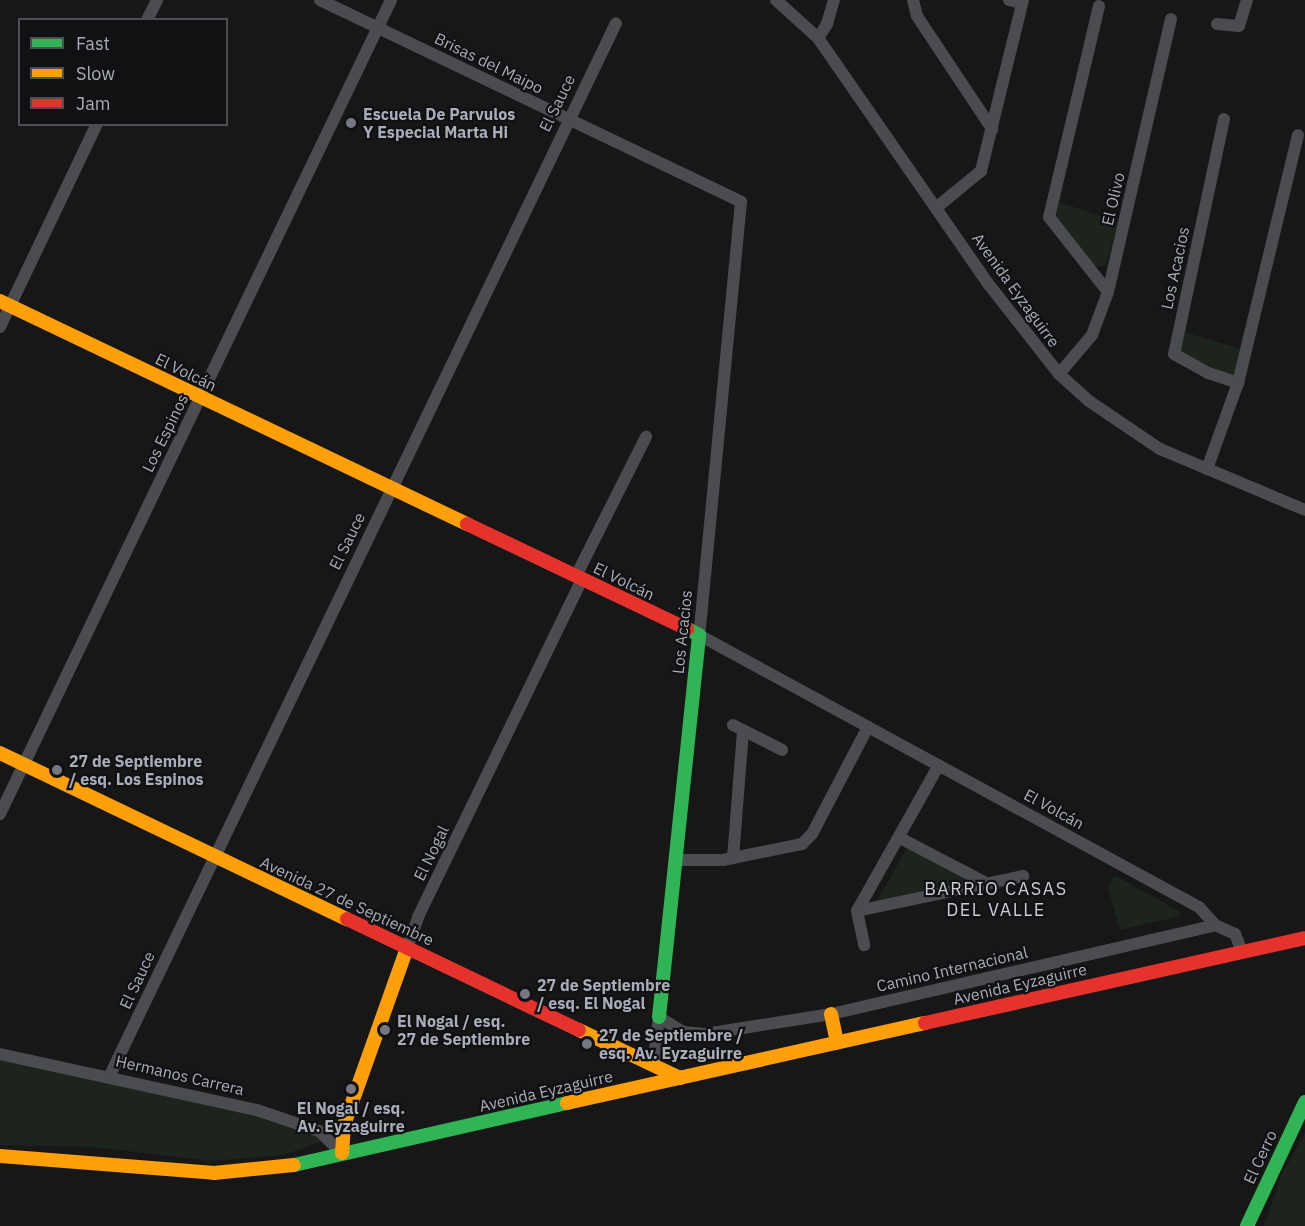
<!DOCTYPE html>
<html>
<head>
<meta charset="utf-8">
<style>
  body { margin:0 }
  #map { position:relative; width:1305px; height:1226px; overflow:hidden; background:#171717; font-family:"IBM Plex Sans",sans-serif }
  div>[style] { position:absolute }
  .green>* { inset:0; background:#1d241e }
  .street>* { height:12px; margin:-6px; padding:0 6px; transform-origin:6px; border-radius:6px; background:#4b4c50 }
  .fast>* { height:14px; margin:-7px; padding:0 7px; transform-origin:7px; border-radius:7px; background:#30b455 }
  .slow>* { height:14px; margin:-7px; padding:0 7px; transform-origin:7px; border-radius:7px; background:#ff9f0a }
  .jam>* { height:14px; margin:-7px; padding:0 7px; transform-origin:7px; border-radius:7px; background:#e5322d }
  .dots>* { width:16px; height:16px; translate:-50% -50%; box-sizing:border-box; border:3px solid #111113; border-radius:50% }
  span { translate:-50% -50%; white-space:nowrap; text-align:center; line-height:1.15; -webkit-text-stroke:4.5px #111113; paint-order:stroke }
  .street-label { font-size:16px; color:#a8adb8 }
  .poi-label { font-size:16px; color:#a8adb8; font-weight:700 }
  .left { translate:0 -50%; text-align:left }
  .neighbourhood-label { font-size:18px; color:#c9ccd4; letter-spacing:1.5px }
  .legend { position:absolute; left:18px; top:18px; width:210px; height:108px; box-sizing:border-box; background:#111113; border:2px solid #4d4f55; margin:0; padding:8px 10px; list-style:none; font-size:18px; color:#a8adb8 }
  .legend li { display:flex; align-items:center; gap:12px; height:30px }
  .legend b { width:30px; border:2px solid #4d4f55 }
</style>
</head>
<body>
<div id="map">
  <div class="green">
    <i style="clip-path:polygon(1059px 202px,1118px 222px,1106px 265px,1095px 267px,1056px 219px)"></i>
    <i style="clip-path:polygon(1181px 331px,1241px 349px,1235px 376px,1222px 374px,1181px 353px,1177px 348px)"></i>
    <i style="clip-path:polygon(907px 848px,973px 882px,875px 904px)"></i>
    <i style="clip-path:polygon(1114px 875px,1179px 911px,1180px 916px,1120px 930px,1108px 888px)"></i>
    <i style="clip-path:polygon(0 1060px,286px 1122px,314px 1135px,321px 1142px,283px 1155px,210px 1161px,94px 1147px,0 1145px)"></i>
    <i style="clip-path:polygon(1305px 1133px,1305px 1226px,1264px 1226px,1282px 1174px)"></i>
  </div>
  <div class="street">
    <i style="left:320px;top:0;width:467px;rotate:25.6deg"></i>
    <i style="left:741px;top:202px;width:435px;rotate:95.5deg"></i>
    <i style="left:699px;top:635px;width:569px;rotate:28.55deg"></i>
    <i style="left:1199px;top:907px;width:24px;rotate:48deg"></i>
    <i style="left:776px;top:0;width:57px;rotate:42.1deg"></i>
    <i style="left:818px;top:38px;width:302px;rotate:55.3deg"></i>
    <i style="left:990px;top:286px;width:112px;rotate:51.9deg"></i>
    <i style="left:1059px;top:374px;width:40px;rotate:42deg"></i>
    <i style="left:1089px;top:401px;width:86px;rotate:34.1deg"></i>
    <i style="left:1160px;top:449px;width:157px;rotate:22.8deg"></i>
    <i style="left:913px;top:0;width:16px;rotate:76deg"></i>
    <i style="left:917px;top:16px;width:136px;rotate:56.4deg"></i>
    <i style="left:1009px;top:0;width:13px;rotate:13deg"></i>
    <i style="left:1099px;top:6px;width:217px;rotate:103.3deg"></i>
    <i style="left:1049px;top:217px;width:95px;rotate:51.8deg"></i>
    <i style="left:147px;top:20px;width:22px;rotate:-63deg"></i>
    <i style="left:1217px;top:24px;width:22px;rotate:5deg"></i>
    <i style="left:1239px;top:26px;width:27px;rotate:-73deg"></i>
    <i style="left:818px;top:38px;width:17px;rotate:-57deg"></i>
    <i style="left:827px;top:24px;width:25px;rotate:-74deg"></i>
    <i style="left:1224px;top:119px;width:240px;rotate:102deg"></i>
    <i style="left:1174px;top:354px;width:39px;rotate:29deg"></i>
    <i style="left:1208px;top:373px;width:32px;rotate:18deg"></i>
    <i style="left:937px;top:207px;width:57px;rotate:-39.3deg"></i>
    <i style="left:981px;top:171px;width:176px;rotate:-76.2deg"></i>
    <i style="left:0;top:327px;width:225px;rotate:-64.5deg"></i>
    <i style="left:1059px;top:374px;width:51px;rotate:-49.8deg"></i>
    <i style="left:1092px;top:335px;width:46px;rotate:-69.6deg"></i>
    <i style="left:1108px;top:292px;width:280px;rotate:-77deg"></i>
    <i style="left:1207px;top:469px;width:91px;rotate:-70.2deg"></i>
    <i style="left:1238px;top:383px;width:255px;rotate:-76.4deg"></i>
    <i style="left:576px;top:576px;width:156px;rotate:-63.3deg"></i>
    <i style="left:733px;top:725px;width:55px;rotate:27deg"></i>
    <i style="left:0;top:814px;width:903px;rotate:-64.34deg"></i>
    <i style="left:900px;top:838px;width:99px;rotate:27.6deg"></i>
    <i style="left:733px;top:858px;width:128px;rotate:-85.5deg"></i>
    <i style="left:675px;top:860px;width:48px"></i>
    <i style="left:723px;top:860px;width:81px;rotate:-11.4deg"></i>
    <i style="left:802px;top:844px;width:14px;rotate:-45deg"></i>
    <i style="left:812px;top:834px;width:121px;rotate:-62.4deg"></i>
    <i style="left:857px;top:911px;width:170px;rotate:-11.9deg"></i>
    <i style="left:857px;top:911px;width:167px;rotate:-60.7deg"></i>
    <i style="left:857px;top:911px;width:35px;rotate:78deg"></i>
    <i style="left:407px;top:948px;width:33px;rotate:-70deg"></i>
    <i style="left:418px;top:917px;width:376px;rotate:-64.1deg"></i>
    <i style="left:659px;top:1017px;width:28px;rotate:32deg"></i>
    <i style="left:683px;top:1032px;width:22px;rotate:5deg"></i>
    <i style="left:705px;top:1034px;width:128px;rotate:-9deg"></i>
    <i style="left:831px;top:1014px;width:394px;rotate:-13deg"></i>
    <i style="left:1215px;top:925px;width:22px;rotate:24deg"></i>
    <i style="left:1235px;top:934px;width:18px;rotate:68deg"></i>
    <i style="left:0;top:1054px;width:263px;rotate:12.3deg"></i>
    <i style="left:257px;top:1110px;width:65px;rotate:18.7deg"></i>
    <i style="left:319px;top:1131px;width:32px;rotate:44deg"></i>
    <i style="left:653px;top:1065px;width:48px;rotate:-82.9deg"></i>
    <i style="left:110px;top:1075px;width:1167px;rotate:-64.31deg"></i>
  </div>
  <div class="fast">
    <i style="left:659px;top:1017px;width:384px;rotate:-84deg"></i>
    <i style="left:699px;top:635px;width:13px;rotate:-153deg"></i>
    <i style="left:294px;top:1165px;width:280px;rotate:-12.8deg"></i>
    <i style="left:1247px;top:1226px;width:137px;rotate:-64.9deg"></i>
  </div>
  <div class="slow">
    <i style="left:0;top:301px;width:518px;rotate:25.53deg"></i>
    <i style="left:0;top:753px;width:385px;rotate:25.6deg"></i>
    <i style="left:831px;top:1014px;width:29px;rotate:78deg"></i>
    <i style="left:579px;top:1030px;width:112px;rotate:25.4deg"></i>
    <i style="left:567px;top:1103px;width:367px;rotate:-12.6deg"></i>
    <i style="left:342px;top:1153px;width:28px;rotate:-86deg"></i>
    <i style="left:344px;top:1125px;width:188px;rotate:-70.4deg"></i>
    <i style="left:0;top:1156px;width:215px;rotate:4.5deg"></i>
    <i style="left:214px;top:1173px;width:80px;rotate:-5.7deg"></i>
  </div>
  <div class="jam">
    <i style="left:467px;top:524px;width:244px;rotate:25.5deg"></i>
    <i style="left:347px;top:919px;width:257px;rotate:25.6deg"></i>
    <i style="left:925px;top:1023px;width:389px;rotate:-12.6deg"></i>
  </div>
  <div class="dots">
    <i style="left:351px;top:123px;background:#757880"></i>
    <i style="left:57px;top:770px;background:#757880"></i>
    <i style="left:525px;top:994px;background:#757880"></i>
    <i style="left:385px;top:1030px;background:#757880"></i>
    <i style="left:587px;top:1044px;background:#757880"></i>
    <i style="left:351px;top:1089px;background:#757880"></i>
  </div>
  <div class="street-label">
    <span style="left:489px;top:63px;rotate:26deg">Brisas del Maipo</span>
    <span style="left:557px;top:103px;rotate:-64deg">El Sauce</span>
    <span style="left:1113px;top:199px;rotate:-77deg">El Olivo</span>
    <span style="left:1175px;top:268px;rotate:-78deg">Los Acacios</span>
    <span style="left:1016px;top:290px;rotate:54deg">Avenida Eyzaguirre</span>
    <span style="left:186px;top:372px;rotate:26deg">El Volcán</span>
    <span style="left:165px;top:433px;rotate:-64deg">Los Espinos</span>
    <span style="left:347px;top:541px;rotate:-64deg">El Sauce</span>
    <span style="left:624px;top:581px;rotate:26deg">El Volcán</span>
    <span style="left:682px;top:632px;rotate:-84deg">Los Acacios</span>
    <span style="left:1054px;top:809px;rotate:29deg">El Volcán</span>
    <span style="left:431px;top:853px;rotate:-64deg">El Nogal</span>
    <span style="left:347px;top:901px;rotate:25deg">Avenida 27 de Septiembre</span>
    <span style="left:952px;top:969px;rotate:-13deg">Camino Internacional</span>
    <span style="left:137px;top:980px;rotate:-65deg">El Sauce</span>
    <span style="left:1020px;top:984px;rotate:-13deg">Avenida Eyzaguirre</span>
    <span style="left:180px;top:1075px;rotate:13deg">Hermanos Carrera</span>
    <span style="left:546px;top:1091px;rotate:-13deg">Avenida Eyzaguirre</span>
    <span style="left:1260px;top:1157px;rotate:-65deg">El Cerro</span>
  </div>
  <div class="poi-label">
    <span class="left" style="left:363px;top:123px">Escuela De Parvulos<br>Y Especial Marta Hi</span>
    <span class="left" style="left:69px;top:770px">27 de Septiembre<br>/ esq. Los Espinos</span>
    <span class="left" style="left:537px;top:994px">27 de Septiembre<br>/ esq. El Nogal</span>
    <span class="left" style="left:397px;top:1030px">El Nogal / esq.<br>27 de Septiembre</span>
    <span class="left" style="left:599px;top:1044px">27 de Septiembre /<br>esq. Av. Eyzaguirre</span>
    <span style="left:351px;top:1117px">El Nogal / esq.<br>Av. Eyzaguirre</span>
  </div>
  <div class="neighbourhood-label">
    <span style="left:996px;top:900px">BARRIO CASAS<br>DEL VALLE</span>
  </div>
  <ul class="legend">
  <li><b style="height:8px;background:#30b455"></b>Fast</li>
  <li><b style="height:8px;background:#ff9f0a"></b>Slow</li>
  <li><b style="height:8px;background:#e5322d"></b>Jam</li>
  </ul>
</div>
</body>
</html>
